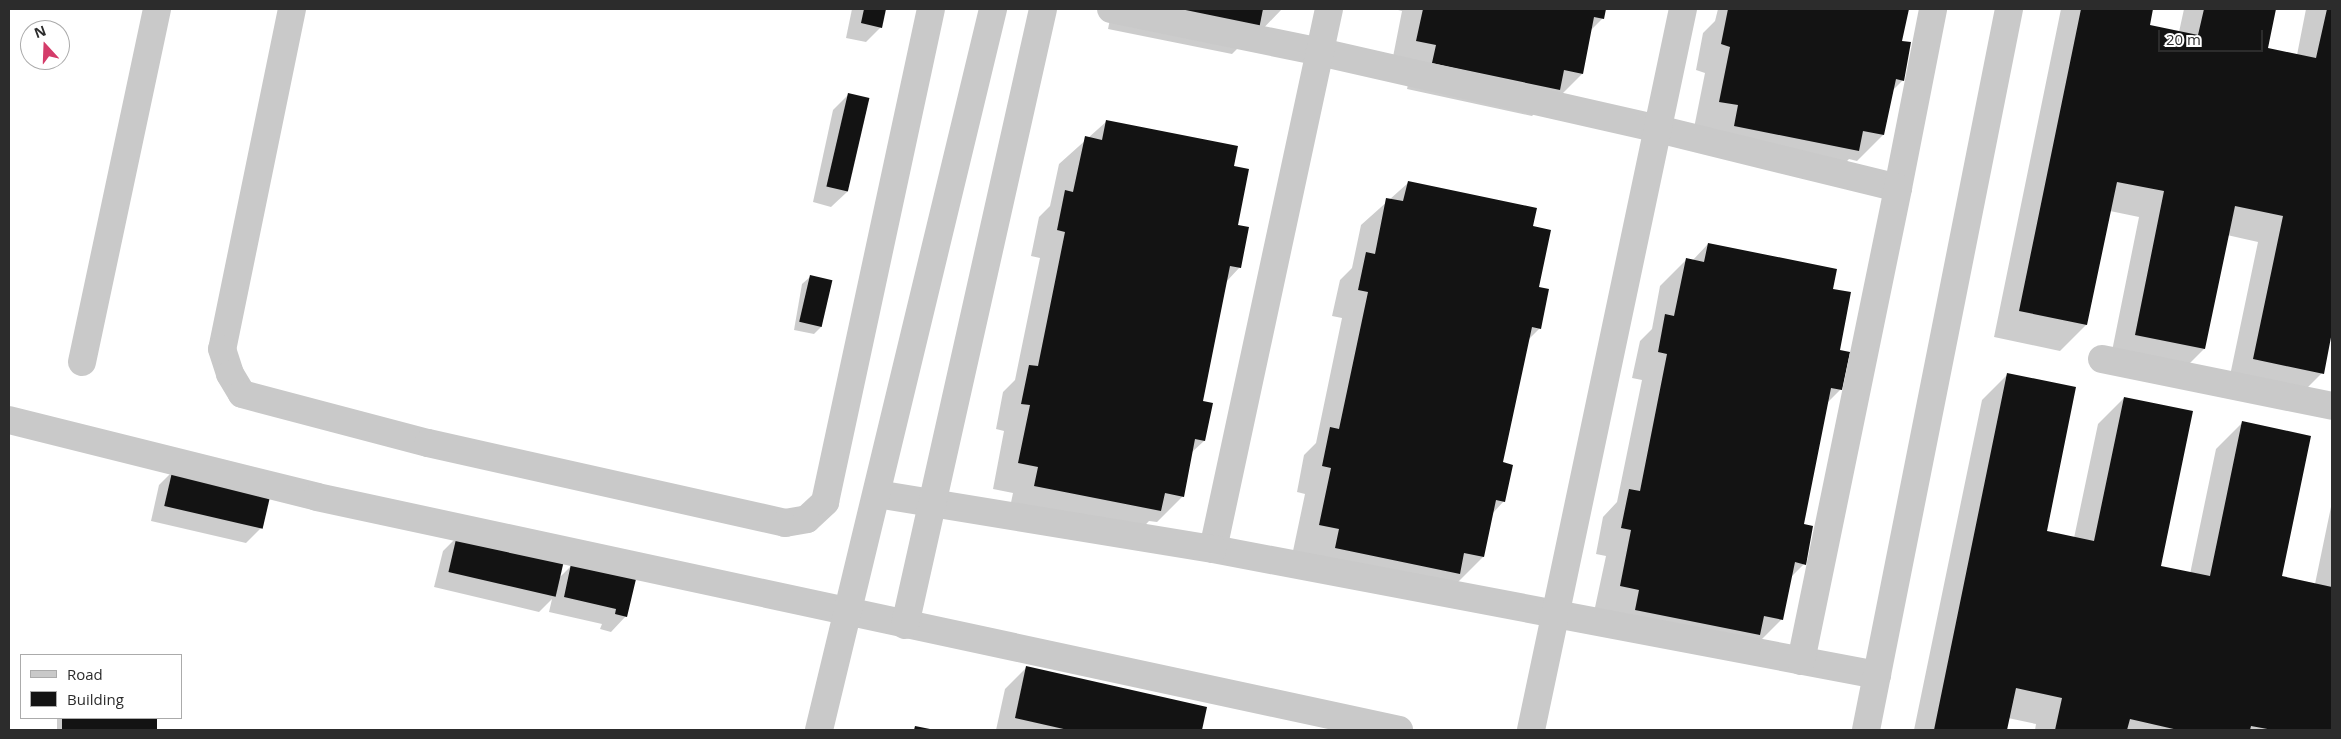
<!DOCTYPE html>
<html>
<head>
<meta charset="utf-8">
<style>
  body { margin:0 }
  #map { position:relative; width:2341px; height:739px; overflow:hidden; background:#fff; font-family:"Open Sans",sans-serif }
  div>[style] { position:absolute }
  .shadow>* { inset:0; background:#0003; transform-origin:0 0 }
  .building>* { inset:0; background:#131313; transform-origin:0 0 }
  .minor>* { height:28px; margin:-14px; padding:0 14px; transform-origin:14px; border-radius:14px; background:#c9c9c9 }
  span { translate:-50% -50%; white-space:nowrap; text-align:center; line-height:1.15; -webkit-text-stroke:5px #fff; paint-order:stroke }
  .frame { position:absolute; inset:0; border:10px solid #2c2c2c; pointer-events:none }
  .legend { position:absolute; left:20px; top:654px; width:162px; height:65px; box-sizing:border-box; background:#fff; border:1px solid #ababab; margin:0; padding:6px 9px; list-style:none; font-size:15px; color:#2c2c2c }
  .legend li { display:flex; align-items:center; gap:10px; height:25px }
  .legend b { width:25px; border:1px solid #ababab }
  .north { position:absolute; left:20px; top:20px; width:50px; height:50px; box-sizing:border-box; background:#fff; border:1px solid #ababab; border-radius:50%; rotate:340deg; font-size:14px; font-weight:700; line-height:20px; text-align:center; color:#2c2c2c }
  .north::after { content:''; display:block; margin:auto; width:18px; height:22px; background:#d43c6a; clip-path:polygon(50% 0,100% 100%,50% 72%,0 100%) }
  .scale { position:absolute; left:2158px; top:30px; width:105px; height:22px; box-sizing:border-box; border:2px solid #2c2c2c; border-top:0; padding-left:6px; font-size:15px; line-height:18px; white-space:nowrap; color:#2c2c2c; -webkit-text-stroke:4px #fff; paint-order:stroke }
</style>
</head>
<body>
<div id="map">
  <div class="shadow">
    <i style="clip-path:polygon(852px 9px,885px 9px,881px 27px,866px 42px,846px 38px)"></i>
    <i style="clip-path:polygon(1112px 9px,1282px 9px,1255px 37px,1250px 36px,1232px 54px,1108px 29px)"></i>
    <i style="clip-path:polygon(1394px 9px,1605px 9px,1603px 18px,1590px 31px,1582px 74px,1556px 100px,1550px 98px,1532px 116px,1407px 89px,1411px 71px,1391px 67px,1402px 11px)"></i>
    <i style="clip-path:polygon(1718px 9px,1908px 9px,1901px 42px,1903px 80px,1892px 91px,1883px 135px,1857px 161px,1849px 159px,1832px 177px,1694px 128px,1705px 73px,1696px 70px,1703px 33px,1715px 21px)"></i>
    <i style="clip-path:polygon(2061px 9px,2152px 9px,2148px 26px,2179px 32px,2184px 9px,2275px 9px,2267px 49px,2297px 55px,2306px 9px,2332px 9px,2332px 326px,2322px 373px,2296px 399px,2228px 385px,2258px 242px,2227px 235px,2204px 349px,2178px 375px,2110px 361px,2139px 217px,2110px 211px,2086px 325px,2060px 351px,1994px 337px)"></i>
    <i style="clip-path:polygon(848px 95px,847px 192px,831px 207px,813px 202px,833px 110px)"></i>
    <i style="clip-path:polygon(1107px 121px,1232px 167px,1240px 267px,1226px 282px,1201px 402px,1204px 441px,1191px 453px,1183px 496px,1157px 522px,1149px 521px,1134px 537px,1009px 512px,1013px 493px,993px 489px,1004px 431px,996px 429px,1003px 392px,1015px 380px,1040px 258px,1031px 256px,1039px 217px,1050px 206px,1059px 164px)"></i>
    <i style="clip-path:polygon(1408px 183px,1532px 227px,1540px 328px,1527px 341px,1502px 463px,1504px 501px,1492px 514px,1483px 557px,1457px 583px,1293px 551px,1305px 494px,1297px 492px,1304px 455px,1316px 443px,1342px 318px,1332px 316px,1340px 280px,1352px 268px,1361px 225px)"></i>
    <i style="clip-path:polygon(1708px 244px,1832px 290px,1841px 389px,1827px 403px,1802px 525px,1804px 564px,1790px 578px,1782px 619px,1756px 645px,1594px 612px,1606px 556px,1596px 554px,1603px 517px,1617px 502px,1642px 380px,1632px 378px,1640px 341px,1652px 329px,1660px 286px,1687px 259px,1692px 261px)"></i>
    <i style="clip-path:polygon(810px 277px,822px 326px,814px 334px,794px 330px,802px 284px)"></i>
    <i style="clip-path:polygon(2008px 374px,2045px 532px,2074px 538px,2098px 424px,2124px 398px,2160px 567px,2190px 574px,2216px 449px,2242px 423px,2281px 577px,2315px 584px,2332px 502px,2332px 730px,2035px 730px,2036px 724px,2008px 718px,2006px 730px,1914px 730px,1982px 400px)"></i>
    <i style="clip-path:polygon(174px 470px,261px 528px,246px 543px,151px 521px,159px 485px)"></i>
    <i style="clip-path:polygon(458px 536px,559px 578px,571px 566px,626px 616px,611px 632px,600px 629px,602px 624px,549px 612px,552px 599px,539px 612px,434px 587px,443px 551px)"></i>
    <i style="clip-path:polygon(1026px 668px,1206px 708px,1201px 730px,996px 730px,1005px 689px)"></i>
    <i style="left:57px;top:718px;width:99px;height:12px"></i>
  </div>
  <div class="building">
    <i style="clip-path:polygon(864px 9px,886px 9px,882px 28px,861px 23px)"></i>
    <i style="clip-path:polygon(1166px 9px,1263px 9px,1259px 29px)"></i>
    <i style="clip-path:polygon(1423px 9px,1606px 9px,1604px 19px,1594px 17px,1583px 74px,1564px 70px,1560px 90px,1432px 63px,1436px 45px,1416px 41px)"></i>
    <i style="clip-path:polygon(1728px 9px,1909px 9px,1902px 41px,1911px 42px,1904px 81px,1896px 79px,1884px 135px,1863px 131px,1859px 151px,1734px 126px,1738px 105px,1719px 102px,1730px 47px,1721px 44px)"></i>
    <i style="clip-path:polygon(2081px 9px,2153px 9px,2150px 25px,2198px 35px,2204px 9px,2276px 9px,2268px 48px,2316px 58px,2327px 9px,2332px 9px,2332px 332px,2324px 374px,2253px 359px,2283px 216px,2235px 206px,2205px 349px,2135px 335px,2164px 191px,2117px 182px,2087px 325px,2019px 311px)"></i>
    <i style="left:848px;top:93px;width:22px;height:96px;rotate:13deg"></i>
    <i style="clip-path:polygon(1106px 120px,1238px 146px,1234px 166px,1249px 169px,1238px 225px,1249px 227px,1241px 268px,1230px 266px,1203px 401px,1213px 403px,1205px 441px,1195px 439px,1184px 497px,1165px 493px,1161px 511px,1034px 486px,1038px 467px,1018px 463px,1030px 405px,1021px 404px,1029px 365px,1038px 366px,1065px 232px,1057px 230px,1065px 190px,1073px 192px,1085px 136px,1102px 140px)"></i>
    <i style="clip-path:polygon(1408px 181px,1537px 208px,1533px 226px,1551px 230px,1539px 287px,1549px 289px,1541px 329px,1532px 327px,1503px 462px,1513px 465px,1505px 502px,1496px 500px,1484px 557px,1464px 553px,1460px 574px,1335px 548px,1339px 529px,1319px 525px,1331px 468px,1322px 466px,1330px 427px,1339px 429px,1368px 292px,1358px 290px,1366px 252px,1375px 254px,1386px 198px,1403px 201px)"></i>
    <i style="clip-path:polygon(1708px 243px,1837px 269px,1833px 289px,1851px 292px,1840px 350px,1850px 352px,1842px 390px,1831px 388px,1804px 524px,1813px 526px,1806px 565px,1795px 562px,1783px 620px,1764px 616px,1760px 635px,1635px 610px,1639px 590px,1620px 586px,1631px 530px,1621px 528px,1629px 489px,1640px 491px,1667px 354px,1658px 352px,1665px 314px,1674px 316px,1686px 258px,1704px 262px)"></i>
    <i style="left:810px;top:275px;width:23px;height:48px;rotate:13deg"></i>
    <i style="clip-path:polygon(2007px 373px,2076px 387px,2047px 531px,2094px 541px,2124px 397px,2193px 411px,2161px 566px,2210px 576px,2242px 421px,2311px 436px,2282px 576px,2332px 587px,2332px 730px,2273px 730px,2251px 726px,2250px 730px,2178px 730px,2130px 719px,2127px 730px,2055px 730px,2062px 698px,2016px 688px,2007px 730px,1934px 730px)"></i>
    <i style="left:173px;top:468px;width:101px;height:39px;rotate:13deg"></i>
    <i style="left:457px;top:535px;width:110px;height:38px;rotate:13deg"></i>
    <i style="clip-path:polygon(571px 564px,636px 579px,627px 617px,615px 614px,616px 609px,564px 597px)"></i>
    <i style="clip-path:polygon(1026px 666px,1207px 707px,1202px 730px,1068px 730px,1015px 718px)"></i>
    <i style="left:62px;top:718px;width:95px;height:12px"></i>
    <i style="clip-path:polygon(915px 726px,930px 729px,930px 730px,914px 730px)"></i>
  </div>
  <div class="minor">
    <i style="left:292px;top:9px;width:347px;rotate:101.6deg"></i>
    <i style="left:222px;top:349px;width:26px;rotate:72deg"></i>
    <i style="left:230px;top:374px;width:23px;rotate:59deg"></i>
    <i style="left:242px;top:394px;width:192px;rotate:14.8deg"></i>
    <i style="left:428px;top:443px;width:366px;rotate:12.6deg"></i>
    <i style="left:785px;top:523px;width:22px;rotate:-10deg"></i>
    <i style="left:807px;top:519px;width:25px;rotate:-43deg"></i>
    <i style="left:825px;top:502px;width:504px;rotate:-77.87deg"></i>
    <i style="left:1111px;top:9px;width:213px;rotate:11.6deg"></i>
    <i style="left:1320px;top:52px;width:347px;rotate:12.8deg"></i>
    <i style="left:1658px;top:129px;width:247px;rotate:13.8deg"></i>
    <i style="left:1898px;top:188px;width:182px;rotate:-78.9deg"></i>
    <i style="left:1329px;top:9px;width:552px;rotate:102.12deg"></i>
    <i style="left:1213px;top:549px;width:676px;rotate:10.74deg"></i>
    <i style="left:2102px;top:359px;width:235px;rotate:11.5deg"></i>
    <i style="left:82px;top:362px;width:361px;rotate:-78deg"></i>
    <i style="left:9px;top:420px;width:317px;rotate:14deg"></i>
    <i style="left:317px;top:497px;width:1107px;rotate:12.15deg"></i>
    <i style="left:877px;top:494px;width:340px;rotate:9.3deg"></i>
    <i style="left:905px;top:625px;width:631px;rotate:-77.37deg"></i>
    <i style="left:1801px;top:661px;width:483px;rotate:-78.4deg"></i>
    <i style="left:819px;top:730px;width:742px;rotate:-76.43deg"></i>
    <i style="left:1531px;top:730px;width:737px;rotate:-78.1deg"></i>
    <i style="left:1866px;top:730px;width:735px;rotate:-78.78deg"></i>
  </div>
  <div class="frame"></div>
  <ul class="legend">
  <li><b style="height:6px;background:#c9c9c9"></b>Road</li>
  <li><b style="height:14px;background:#131313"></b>Building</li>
  </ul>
  <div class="north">N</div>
  <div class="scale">20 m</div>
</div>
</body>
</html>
